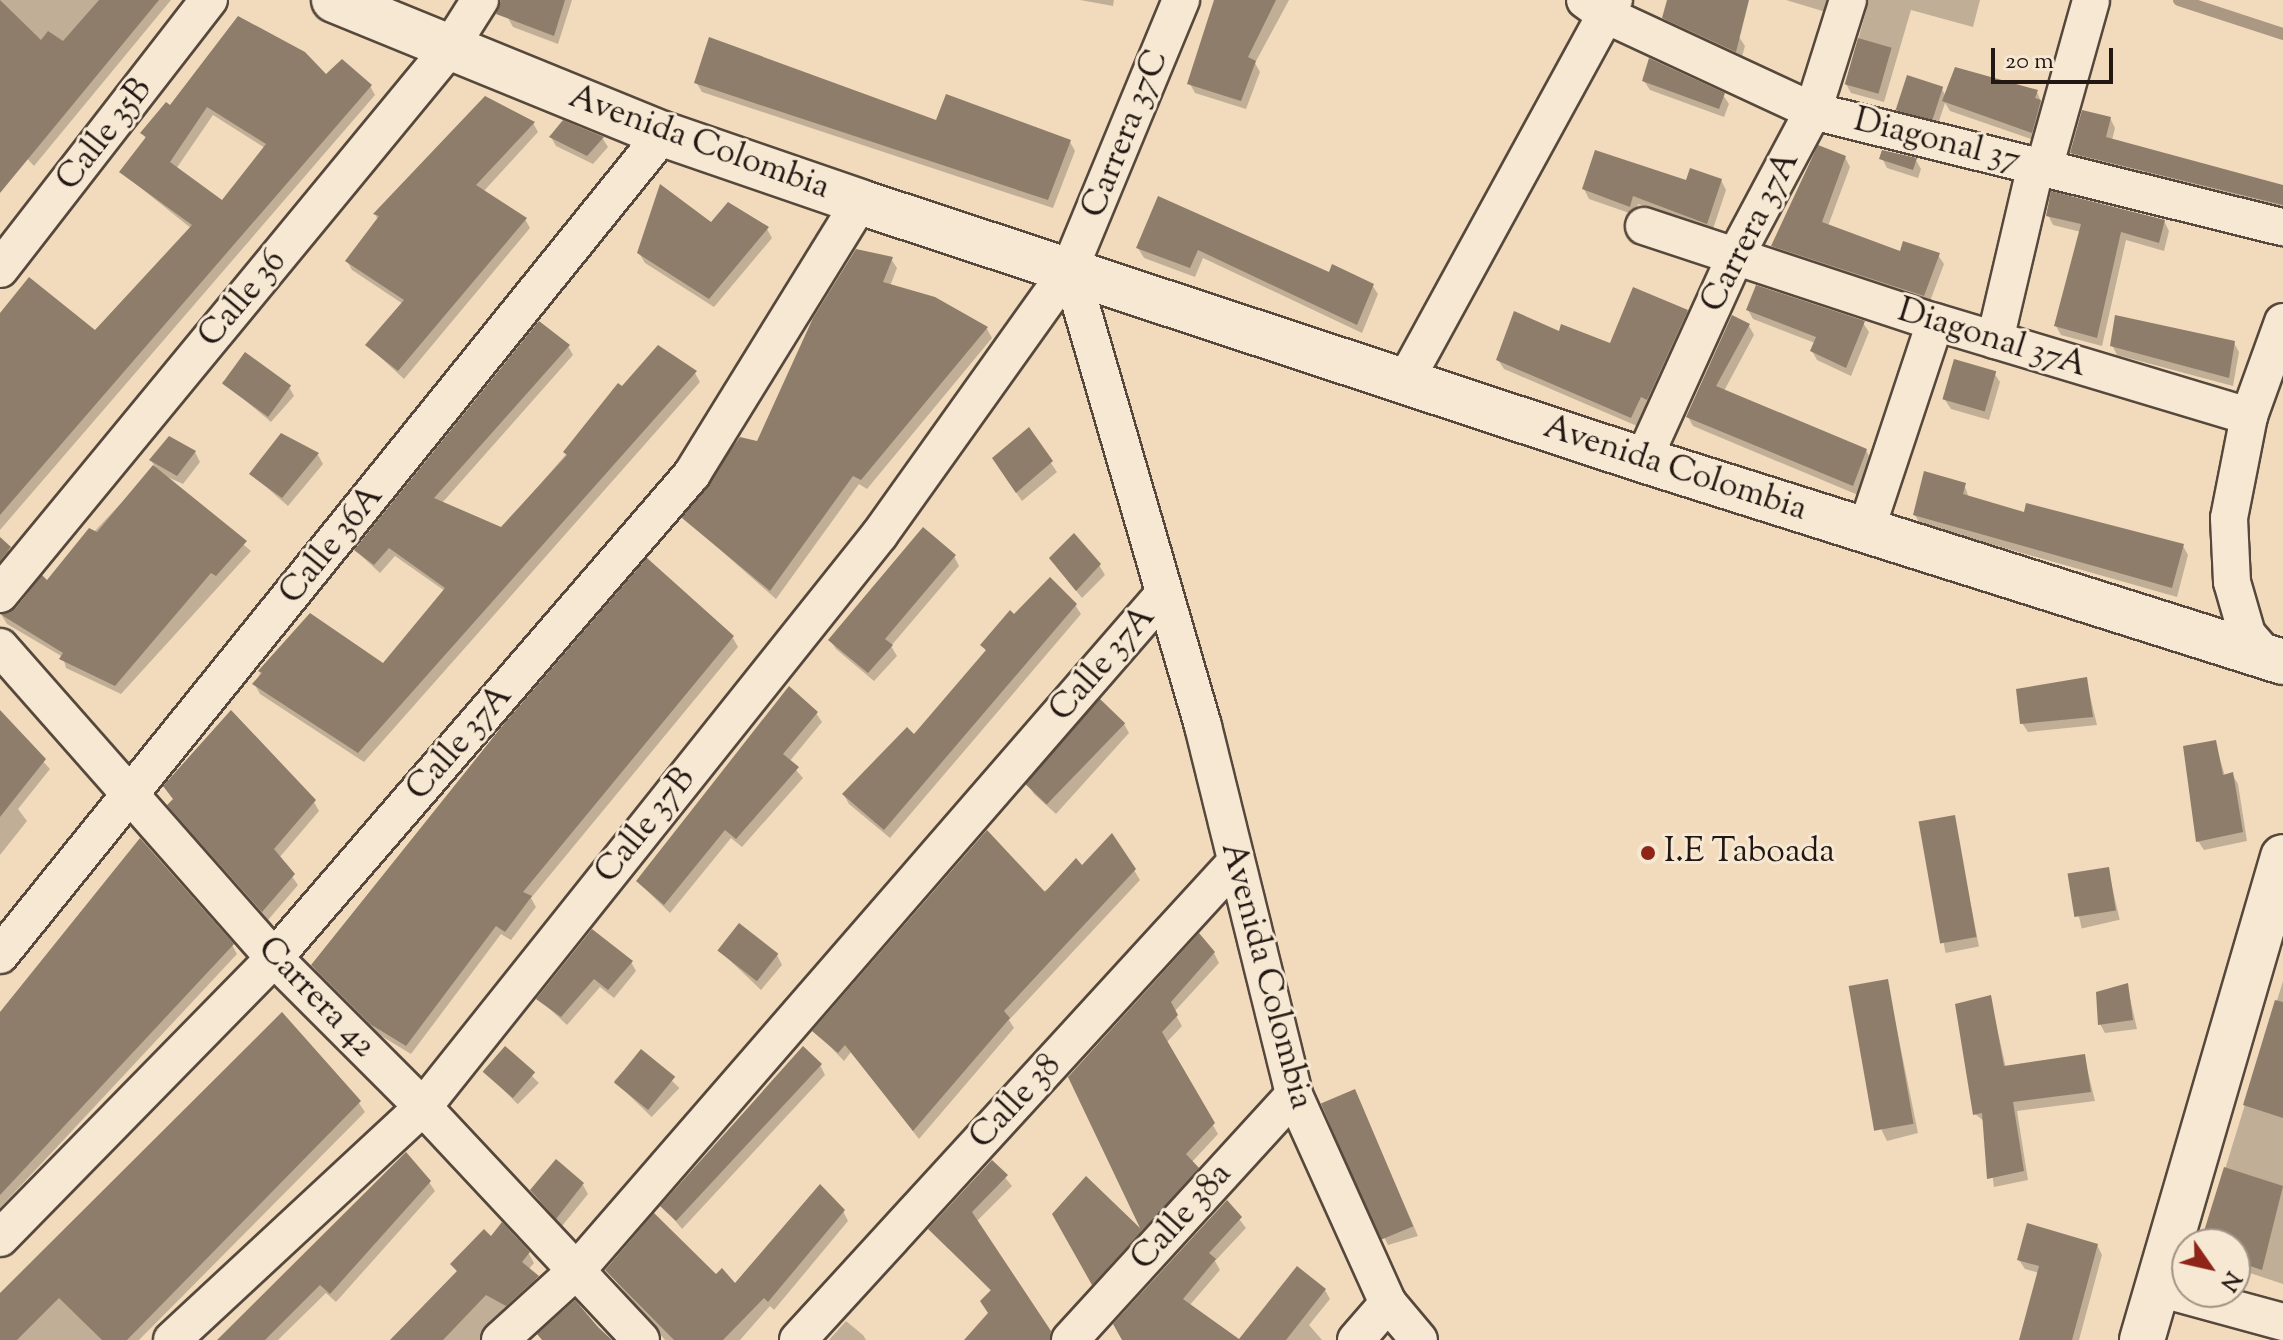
<!DOCTYPE html>
<style>
body{margin:0}
#map{position:relative;width:2283px;height:1340px;overflow:hidden;background:#f1dbbc;font-family:"Sorts Mill Goudy",serif}
div>[style]{position:absolute}
.shadow>*{inset:0;background:#0003;transform-origin:0 0}
.stream>*{height:12px;margin:-6px;padding:0 6px;transform-origin:6px;border-radius:6px;background:#ab9882}
.building>*{inset:0;background:#8e7d6a;transform-origin:0 0}
.roads{filter:drop-shadow(2px 0 #56483c) drop-shadow(-2px 0 #56483c) drop-shadow(0 2px #56483c) drop-shadow(0 -2px #56483c)}
.street>*{height:36px;margin:-18px;padding:0 18px;transform-origin:18px;border-radius:18px;background:#f6e8d3}
.secondary>*{height:44px;margin:-22px;padding:0 22px;transform-origin:22px;border-radius:22px;background:#f6e8d3}
.dots>*{width:22px;height:22px;translate:-50% -50%;box-sizing:border-box;border:4px solid #f6e8d3;border-radius:50%}
span{translate:-50% -50%;white-space:nowrap;text-align:center;line-height:1.15;-webkit-text-stroke:6px #f6e8d3;paint-order:stroke}
.street-label{font-size:34px;color:#221712}
.poi-label{font-size:34px;color:#221712}
.left{translate:0 -50%;text-align:left}
.north{position:absolute;left:2171px;top:1228px;width:80px;height:80px;box-sizing:border-box;background:#f6e8d3;border:2px solid #a19486;border-radius:50%;rotate:124deg;font-size:22px;font-weight:700;line-height:32px;text-align:center;color:#221712}
.north::after{content:'';display:block;margin:auto;width:28px;height:36px;background:#8f2418;clip-path:polygon(50% 0,100% 100%,50% 72%,0 100%)}
.scale{position:absolute;left:1991px;top:48px;width:122px;height:36px;box-sizing:border-box;border:4px solid #221712;border-top:0;padding-left:10px;font-size:24px;line-height:28px;white-space:nowrap;color:#221712;-webkit-text-stroke:6px #f6e8d3;paint-order:stroke}
</style>
<div id="map">
<div class="shadow">
<i style="clip-path:polygon(0 0,171px 0,34px 166px,0 129px)"></i>
<i style="clip-path:polygon(514px 0,572px 0,558px 44px,513px 27px,508px 18px)"></i>
<i style="clip-path:polygon(1080px 0,1114px 0,1113px 6px)"></i>
<i style="clip-path:polygon(1215px 0,1289px 0,1255px 63px,1260px 72px,1246px 109px,1195px 93px,1190px 84px)"></i>
<i style="clip-path:polygon(1786px 0,1835px 0,1829px 13px)"></i>
<i style="clip-path:polygon(1869px 0,1980px 0,1973px 27px,1911px 10px,1884px 102px,1851px 93px,1846px 84px)"></i>
<i style="clip-path:polygon(1664px 17px,1739px 37px,1745px 46px,1741px 60px,1669px 27px)"></i>
<i style="clip-path:polygon(evenodd,326px 77px,370px 86px,375px 95px,0 530px,0 316px,96px 333px,192px 229px,121px 172px,146px 139px,143px 134px,171px 108px,326px 77px,213px 115px,265px 148px,222px 203px,176px 169px,213px 115px)"></i>
<i style="clip-path:polygon(1644px 81px,1723px 95px,1729px 104px,1724px 117px,1650px 90px)"></i>
<i style="clip-path:polygon(696px 82px,1070px 142px,1075px 151px,1053px 208px,702px 92px)"></i>
<i style="clip-path:polygon(1942px 89px,1946px 97px,2037px 92px,2045px 111px,2037px 141px,1950px 111px,1945px 103px,1937px 127px,1903px 119px,1898px 110px)"></i>
<i style="clip-path:polygon(2110px 118px,2115px 128px,2112px 140px,2283px 187px,2283px 216px,2078px 162px,2072px 153px)"></i>
<i style="clip-path:polygon(533px 123px,538px 132px,483px 192px,525px 219px,530px 228px,404px 379px,367px 345px,403px 304px,352px 270px,347px 261px,378px 220px,375px 214px)"></i>
<i style="clip-path:polygon(551px 137px,603px 139px,608px 147px,593px 164px,556px 146px)"></i>
<i style="clip-path:polygon(1845px 157px,1850px 167px,1828px 226px,1901px 254px,1938px 255px,1944px 264px,1929px 304px,1779px 255px,1773px 246px)"></i>
<i style="clip-path:polygon(1882px 158px,1916px 160px,1921px 169px,1918px 178px,1887px 168px)"></i>
<i style="clip-path:polygon(1721px 180px,1726px 190px,1712px 232px,1638px 204px,1635px 215px,1589px 199px,1584px 189px)"></i>
<i style="clip-path:polygon(1159px 199px,1330px 274px,1372px 285px,1378px 294px,1362px 333px,1203px 258px,1195px 277px,1144px 258px,1138px 248px)"></i>
<i style="clip-path:polygon(2048px 215px,2164px 221px,2169px 231px,2164px 251px,2126px 240px,2102px 346px,2061px 335px,2056px 326px,2081px 232px,2053px 225px)"></i>
<i style="clip-path:polygon(712px 224px,767px 229px,772px 238px,714px 307px,645px 263px,639px 253px)"></i>
<i style="clip-path:polygon(891px 259px,897px 268px,890px 286px,987px 329px,992px 338px,867px 489px,859px 484px,776px 599px,684px 518px,758px 443px)"></i>
<i style="clip-path:polygon(1748px 310px,1863px 323px,1869px 332px,1851px 376px,1817px 360px,1812px 351px,1815px 343px,1753px 319px)"></i>
<i style="clip-path:polygon(1687px 311px,1692px 320px,1652px 408px,1646px 406px,1637px 426px,1504px 369px,1498px 360px,1560px 334px,1611px 346px)"></i>
<i style="clip-path:polygon(1749px 326px,1754px 335px,1724px 391px,1866px 450px,1871px 460px,1858px 495px,1693px 426px,1688px 417px)"></i>
<i style="clip-path:polygon(2234px 343px,2239px 352px,2233px 386px,2117px 355px,2112px 345px)"></i>
<i style="clip-path:polygon(568px 346px,573px 355px,442px 503px,501px 529px,623px 389px,695px 373px,700px 382px,364px 762px,260px 694px,255px 685px,261px 671px,383px 666px,445px 591px,395px 556px,380px 573px,356px 551px)"></i>
<i style="clip-path:polygon(1994px 373px,2000px 382px,1989px 420px,1951px 409px,1945px 400px)"></i>
<i style="clip-path:polygon(222px 381px,289px 387px,294px 396px,271px 422px)"></i>
<i style="clip-path:polygon(1028px 430px,1057px 472px,1022px 501px,999px 468px)"></i>
<i style="clip-path:polygon(281px 436px,318px 455px,323px 464px,288px 506px,251px 474px)"></i>
<i style="clip-path:polygon(170px 438px,195px 452px,200px 462px,183px 484px,163px 475px,251px 551px,121px 694px,66px 668px,63px 657px,7px 624px,2px 616px,47px 582px,155px 467px,151px 460px)"></i>
<i style="clip-path:polygon(1964px 484px,1969px 498px,2025px 514px,2183px 546px,2188px 555px,2177px 597px,1920px 524px,1915px 515px)"></i>
<i style="clip-path:polygon(0 540px,15px 558px,0 580px)"></i>
<i style="clip-path:polygon(954px 556px,959px 566px,891px 646px,897px 656px,874px 681px,836px 649px,830px 640px)"></i>
<i style="clip-path:polygon(1099px 565px,1105px 575px,1082px 598px,1057px 567px)"></i>
<i style="clip-path:polygon(1075px 605px,1081px 614px,890px 838px,849px 804px,844px 795px,915px 737px,987px 653px,983px 645px,1014px 617px)"></i>
<i style="clip-path:polygon(733px 638px,738px 647px,531px 898px,536px 907px,511px 940px,501px 934px,411px 1054px,378px 1034px,318px 974px,313px 965px)"></i>
<i style="clip-path:polygon(2086px 679px,2097px 725px,2028px 732px,2022px 723px)"></i>
<i style="clip-path:polygon(816px 713px,822px 722px,789px 762px,803px 778px,742px 847px,731px 838px,670px 913px,638px 882px)"></i>
<i style="clip-path:polygon(0 714px,50px 769px,18px 809px,27px 821px,0 855px)"></i>
<i style="clip-path:polygon(1124px 724px,1129px 733px,1056px 814px,1034px 794px,1028px 785px)"></i>
<i style="clip-path:polygon(2215px 742px,2225px 776px,2232px 774px,2238px 784px,2247px 841px,2204px 850px,2198px 841px)"></i>
<i style="clip-path:polygon(174px 800px,314px 802px,319px 811px,279px 858px,298px 885px,268px 920px,175px 815px,170px 806px)"></i>
<i style="left:1954px;top:818px;width:131px;height:34px;rotate:79deg"></i>
<i style="clip-path:polygon(1082px 868px,1134px 870px,1140px 880px,1009px 1020px,1014px 1028px,919px 1139px,851px 1052px,844px 1061px,815px 1031px)"></i>
<i style="left:2108px;top:869px;width:52px;height:39px;rotate:77deg"></i>
<i style="clip-path:polygon(232px 945px,237px 954px,0 1208px,0 1023px)"></i>
<i style="clip-path:polygon(719px 950px,777px 955px,782px 965px,761px 990px)"></i>
<i style="clip-path:polygon(1214px 953px,1219px 963px,1174px 1012px,1182px 1026px,1166px 1043px,1218px 1134px,1191px 1163px,1202px 1178px,1098px 1292px,1055px 1214px,1086px 1179px,1146px 1236px,1070px 1077px)"></i>
<i style="clip-path:polygon(631px 962px,636px 971px,614px 998px,600px 987px,567px 1025px,539px 999px)"></i>
<i style="clip-path:polygon(1887px 981px,1918px 1133px,1887px 1141px,1882px 1131px)"></i>
<i style="clip-path:polygon(2283px 981px,2283px 1284px,2235px 1268px,2235px 1244px,2202px 1244px)"></i>
<i style="clip-path:polygon(2127px 985px,2137px 1029px,2105px 1033px,2100px 1024px)"></i>
<i style="clip-path:polygon(1990px 997px,2006px 1068px,2084px 1056px,2095px 1101px,2017px 1111px,2028px 1180px,1994px 1187px,1985px 1122px,1975px 1114px)"></i>
<i style="left:505px;top:1049px;width:48px;height:30px;rotate:45deg"></i>
<i style="left:642px;top:1052px;width:52px;height:40px;rotate:44deg"></i>
<i style="clip-path:polygon(820px 1065px,825px 1075px,682px 1229px,663px 1206px)"></i>
<i style="clip-path:polygon(1359px 1101px,1418px 1236px,1388px 1245px,1383px 1235px)"></i>
<i style="clip-path:polygon(359px 1103px,365px 1112px,139px 1340px,0 1340px,0 1299px)"></i>
<i style="clip-path:polygon(992px 1162px,1012px 1186px,976px 1222px,1054px 1340px,967px 1340px,990px 1314px,992px 1292px,931px 1229px)"></i>
<i style="clip-path:polygon(429px 1182px,435px 1191px,336px 1302px,326px 1293px,278px 1340px,221px 1340px)"></i>
<i style="clip-path:polygon(583px 1185px,588px 1194px,562px 1226px,532px 1191px)"></i>
<i style="clip-path:polygon(1227px 1203px,1246px 1228px,1215px 1261px,1220px 1270px,1189px 1306px,1236px 1340px,1125px 1340px)"></i>
<i style="clip-path:polygon(843px 1211px,848px 1221px,774px 1310px,770px 1306px,740px 1340px,665px 1340px,607px 1271px,716px 1277px,735px 1286px)"></i>
<i style="clip-path:polygon(491px 1238px,529px 1254px,534px 1263px,528px 1270px,542px 1287px,488px 1340px,393px 1340px,458px 1273px,453px 1265px)"></i>
<i style="clip-path:polygon(2097px 1245px,2102px 1255px,2079px 1340px,2021px 1340px,2039px 1273px,2025px 1269px,2019px 1260px)"></i>
<i style="clip-path:polygon(1325px 1290px,1330px 1299px,1309px 1325px,1322px 1340px,1241px 1340px)"></i>
<i style="clip-path:polygon(846px 1321px,863px 1335px,866px 1340px,829px 1340px)"></i>
</div>
<div class="stream">
<i style="left:2179px;top:0;width:109px;rotate:18.1deg"></i>
</div>
<div class="building">
<i style="clip-path:polygon(0 0,41px 40px,48px 31px,63px 41px,99px 0,159px 0,0 193px)"></i>
<i style="clip-path:polygon(501px 0,565px 0,554px 36px,496px 14px)"></i>
<i style="clip-path:polygon(1214px 0,1276px 0,1248px 57px,1256px 61px,1241px 101px,1187px 84px)"></i>
<i style="clip-path:polygon(1667px 0,1749px 0,1736px 52px,1662px 18px)"></i>
<i style="clip-path:polygon(evenodd,238px 16px,305px 52px,326px 74px,342px 59px,372px 85px,0 515px,0 313px,29px 277px,95px 330px,192px 225px,119px 172px,146px 137px,140px 133px,166px 102px,170px 105px,238px 16px,207px 107px,266px 144px,222px 200px,170px 162px,207px 107px)"></i>
<i style="clip-path:polygon(709px 37px,936px 120px,946px 94px,1071px 140px,1048px 200px,694px 83px)"></i>
<i style="left:1858px;top:38px;width:35px;height:48px;rotate:16deg"></i>
<i style="clip-path:polygon(1649px 58px,1725px 93px,1719px 109px,1642px 81px)"></i>
<i style="clip-path:polygon(1955px 67px,2038px 90px,2035px 98px,2041px 100px,2032px 133px,1942px 101px)"></i>
<i style="left:1907px;top:75px;width:38px;height:37px;rotate:18deg"></i>
<i style="clip-path:polygon(485px 96px,535px 122px,476px 185px,527px 218px,398px 371px,365px 345px,404px 300px,345px 261px,379px 216px,373px 214px)"></i>
<i style="clip-path:polygon(2082px 110px,2111px 117px,2106px 137px,2283px 185px,2283px 205px,2070px 153px)"></i>
<i style="clip-path:polygon(563px 120px,604px 137px,587px 156px,549px 137px)"></i>
<i style="clip-path:polygon(1818px 145px,1846px 156px,1822px 222px,1900px 251px,1903px 241px,1940px 253px,1924px 296px,1771px 246px)"></i>
<i style="clip-path:polygon(1595px 150px,1686px 180px,1690px 168px,1722px 179px,1707px 224px,1633px 196px,1630px 207px,1582px 189px)"></i>
<i style="clip-path:polygon(1882px 150px,1917px 158px,1913px 170px,1879px 159px)"></i>
<i style="clip-path:polygon(660px 184px,711px 222px,728px 202px,769px 227px,709px 299px,637px 253px)"></i>
<i style="clip-path:polygon(2051px 191px,2165px 220px,2159px 243px,2121px 232px,2097px 338px,2054px 326px,2081px 224px,2046px 216px)"></i>
<i style="clip-path:polygon(1158px 196px,1329px 272px,1332px 264px,1374px 284px,1357px 325px,1198px 250px,1190px 268px,1136px 248px)"></i>
<i style="clip-path:polygon(856px 249px,893px 257px,883px 282px,935px 297px,988px 327px,861px 480px,853px 476px,770px 591px,682px 518px,740px 437px,757px 441px,813px 318px)"></i>
<i style="clip-path:polygon(1756px 285px,1865px 321px,1846px 368px,1810px 351px,1816px 337px,1746px 310px)"></i>
<i style="clip-path:polygon(1633px 287px,1688px 310px,1647px 400px,1641px 397px,1631px 418px,1496px 360px,1514px 311px,1559px 331px,1561px 324px,1610px 343px)"></i>
<i style="clip-path:polygon(1732px 315px,1750px 324px,1716px 386px,1867px 449px,1853px 486px,1686px 417px)"></i>
<i style="clip-path:polygon(2115px 315px,2235px 341px,2229px 378px,2110px 346px)"></i>
<i style="clip-path:polygon(539px 321px,570px 345px,434px 498px,501px 527px,567px 455px,563px 452px,618px 383px,622px 386px,658px 345px,697px 371px,358px 753px,252px 684px,262px 673px,258px 671px,310px 613px,383px 663px,445px 588px,389px 548px,374px 565px,354px 550px)"></i>
<i style="left:245px;top:352px;width:57px;height:39px;rotate:36deg"></i>
<i style="left:1954px;top:359px;width:44px;height:42px;rotate:16deg"></i>
<i style="clip-path:polygon(1029px 427px,1053px 461px,1016px 493px,992px 458px)"></i>
<i style="clip-path:polygon(281px 433px,319px 453px,282px 498px,249px 474px)"></i>
<i style="clip-path:polygon(169px 436px,196px 451px,177px 476px,149px 460px)"></i>
<i style="clip-path:polygon(153px 465px,247px 541px,216px 576px,211px 573px,115px 686px,59px 659px,63px 653px,0 614px,16px 608px,42px 575px,47px 580px,89px 528px,97px 532px)"></i>
<i style="clip-path:polygon(1924px 471px,1966px 483px,1963px 494px,2024px 512px,2026px 503px,2184px 544px,2172px 588px,1913px 515px)"></i>
<i style="clip-path:polygon(923px 527px,956px 555px,885px 639px,893px 645px,868px 673px,828px 640px)"></i>
<i style="clip-path:polygon(1074px 533px,1101px 564px,1076px 591px,1049px 558px)"></i>
<i style="clip-path:polygon(0 537px,11px 547px,0 561px)"></i>
<i style="clip-path:polygon(647px 558px,734px 636px,523px 892px,532px 896px,505px 932px,496px 926px,406px 1046px,370px 1024px,311px 965px,503px 725px)"></i>
<i style="clip-path:polygon(1050px 577px,1077px 604px,884px 830px,842px 794px,907px 727px,914px 734px,986px 650px,980px 645px,1010px 610px,1014px 614px)"></i>
<i style="clip-path:polygon(2087px 677px,2093px 717px,2020px 724px,2016px 689px)"></i>
<i style="clip-path:polygon(789px 686px,818px 712px,783px 754px,799px 767px,736px 839px,725px 830px,664px 905px,636px 881px)"></i>
<i style="left:1100px;top:699px;width:35px;height:113px;rotate:44deg"></i>
<i style="clip-path:polygon(0 710px,46px 759px,0 817px)"></i>
<i style="clip-path:polygon(231px 710px,316px 800px,274px 849px,295px 874px,262px 912px,167px 805px,173px 799px,163px 786px)"></i>
<i style="clip-path:polygon(2216px 740px,2223px 775px,2233px 772px,2243px 832px,2196px 842px,2183px 746px)"></i>
<i style="left:1955px;top:815px;width:124px;height:37px;rotate:80deg"></i>
<i style="clip-path:polygon(987px 830px,1045px 892px,1076px 858px,1082px 865px,1112px 833px,1136px 869px,1004px 1011px,1010px 1018px,913px 1131px,845px 1045px,838px 1053px,812px 1031px)"></i>
<i style="clip-path:polygon(140px 838px,234px 944px,0 1195px,0 1012px)"></i>
<i style="left:2109px;top:867px;width:44px;height:42px;rotate:81deg"></i>
<i style="left:739px;top:923px;width:50px;height:35px;rotate:38deg"></i>
<i style="clip-path:polygon(592px 929px,633px 961px,608px 990px,594px 979px,561px 1017px,536px 999px)"></i>
<i style="clip-path:polygon(1199px 933px,1215px 952px,1171px 1002px,1178px 1015px,1162px 1032px,1215px 1123px,1186px 1154px,1199px 1168px,1092px 1285px,1052px 1214px,1086px 1176px,1140px 1228px,1068px 1077px)"></i>
<i style="left:1888px;top:979px;width:147px;height:40px;rotate:80deg"></i>
<i style="clip-path:polygon(2128px 983px,2133px 1020px,2098px 1025px,2096px 992px)"></i>
<i style="clip-path:polygon(1991px 995px,2004px 1066px,2085px 1054px,2091px 1092px,2013px 1102px,2024px 1171px,1987px 1179px,1982px 1113px,1973px 1115px,1955px 1004px)"></i>
<i style="clip-path:polygon(2275px 1000px,2283px 1002px,2283px 1118px,2243px 1105px)"></i>
<i style="clip-path:polygon(282px 1012px,361px 1101px,127px 1340px,102px 1340px,59px 1298px,17px 1340px,0 1340px,0 1293px)"></i>
<i style="left:505px;top:1046px;width:40px;height:34px;rotate:41deg"></i>
<i style="clip-path:polygon(803px 1046px,822px 1064px,676px 1221px,660px 1206px)"></i>
<i style="left:641px;top:1049px;width:44px;height:43px;rotate:39deg"></i>
<i style="left:1355px;top:1089px;width:149px;height:37px;rotate:67deg"></i>
<i style="clip-path:polygon(406px 1152px,431px 1181px,330px 1294px,320px 1285px,265px 1340px,217px 1340px)"></i>
<i style="clip-path:polygon(556px 1159px,584px 1183px,556px 1219px,530px 1190px)"></i>
<i style="clip-path:polygon(992px 1160px,1008px 1175px,972px 1212px,1051px 1331px,1050px 1340px,964px 1340px,988px 1313px,980px 1301px,991px 1290px,928px 1229px)"></i>
<i style="clip-path:polygon(2224px 1167px,2283px 1186px,2262px 1270px,2235px 1261px,2235px 1244px,2200px 1244px)"></i>
<i style="clip-path:polygon(820px 1184px,845px 1210px,768px 1302px,764px 1298px,723px 1340px,674px 1340px,605px 1270px,654px 1213px,716px 1274px,722px 1268px,735px 1283px)"></i>
<i style="clip-path:polygon(1227px 1200px,1242px 1217px,1209px 1253px,1216px 1259px,1183px 1299px,1239px 1339px,1297px 1266px,1326px 1289px,1286px 1340px,1122px 1340px,1113px 1324px)"></i>
<i style="clip-path:polygon(502px 1222px,530px 1252px,522px 1262px,539px 1276px,506px 1306px,486px 1295px,443px 1340px,390px 1340px,457px 1271px,450px 1264px,484px 1229px,491px 1236px)"></i>
<i style="clip-path:polygon(2027px 1223px,2098px 1244px,2072px 1340px,2019px 1340px,2039px 1266px,2017px 1260px)"></i>
<i style="clip-path:polygon(575px 1300px,598px 1327px,612px 1340px,542px 1340px,537px 1334px)"></i>
</div>
<div class="roads">
<div class="street">
<i style="left:1585px;top:0;width:26px;rotate:36deg"></i>
<i style="left:1606px;top:15px;width:228px;rotate:24.9deg"></i>
<i style="left:1813px;top:111px;width:484px;rotate:13.9deg"></i>
<i style="left:2044px;top:168px;width:173px;rotate:-74.3deg"></i>
<i style="left:1644px;top:226px;width:306px;rotate:18.3deg"></i>
<i style="left:1935px;top:322px;width:328px;rotate:16.7deg"></i>
<i style="left:1070px;top:268px;width:477px;rotate:73.8deg"></i>
<i style="left:1203px;top:726px;width:380px;rotate:76.1deg"></i>
<i style="left:1294px;top:1095px;width:228px;rotate:65.7deg"></i>
<i style="left:1388px;top:1303px;width:48px;rotate:50deg"></i>
<i style="left:0;top:269px;width:341px;rotate:-52.2deg"></i>
<i style="left:1995px;top:340px;width:180px;rotate:-76.8deg"></i>
<i style="left:1405px;top:381px;width:435px;rotate:-61.3deg"></i>
<i style="left:1643px;top:460px;width:221px;rotate:-65.6deg"></i>
<i style="left:1734px;top:259px;width:168px;rotate:-61.9deg"></i>
<i style="left:1813px;top:111px;width:116px;rotate:-72.5deg"></i>
<i style="left:1866px;top:530px;width:219px;rotate:-71.6deg"></i>
<i style="left:0;top:594px;width:706px;rotate:-50.52deg"></i>
<i style="left:449px;top:49px;width:58px;rotate:-57.7deg"></i>
<i style="left:0;top:647px;width:414px;rotate:48.6deg"></i>
<i style="left:274px;top:958px;width:211px;rotate:45deg"></i>
<i style="left:423px;top:1107px;width:319px;rotate:46.9deg"></i>
<i style="left:2266px;top:656px;width:29px;rotate:-131deg"></i>
<i style="left:2247px;top:634px;width:54px;rotate:-106.1deg"></i>
<i style="left:2232px;top:582px;width:64px;rotate:-92.7deg"></i>
<i style="left:2229px;top:518px;width:104px;rotate:-78.9deg"></i>
<i style="left:2249px;top:416px;width:100px;rotate:-70.1deg"></i>
<i style="left:0;top:955px;width:1055px;rotate:-51.08deg"></i>
<i style="left:0;top:1238px;width:392px;rotate:-45.6deg"></i>
<i style="left:274px;top:958px;width:640px;rotate:-49.18deg"></i>
<i style="left:692px;top:474px;width:320px;rotate:-58.3deg"></i>
<i style="left:2158px;top:1288px;width:130px;rotate:15.2deg"></i>
<i style="left:172px;top:1340px;width:342px;rotate:-42.9deg"></i>
<i style="left:423px;top:1107px;width:733px;rotate:-51.43deg"></i>
<i style="left:880px;top:534px;width:327px;rotate:-54.5deg"></i>
<i style="left:1070px;top:268px;width:290px;rotate:-67.5deg"></i>
<i style="left:500px;top:1340px;width:104px;rotate:-42.3deg"></i>
<i style="left:577px;top:1270px;width:892px;rotate:-49.04deg"></i>
<i style="left:798px;top:1340px;width:646px;rotate:-47.51deg"></i>
<i style="left:1070px;top:1340px;width:332px;rotate:-47.6deg"></i>
<i style="left:1356px;top:1340px;width:49px;rotate:-49.1deg"></i>
</div>
<div class="secondary">
<i style="left:334px;top:0;width:355px;rotate:22.2deg"></i>
<i style="left:663px;top:134px;width:208px;rotate:19deg"></i>
<i style="left:860px;top:202px;width:824px;rotate:18.24deg"></i>
<i style="left:1643px;top:460px;width:671px;rotate:17.52deg"></i>
<i style="left:2142px;top:1340px;width:503px;rotate:-73.73deg"></i>
</div>
</div>
<div class="dots">
<i style="left:1648px;top:853px;background:#8f2418"></i>
</div>
<div class="street-label">
<span style="left:1126px;top:134px;rotate:-68deg">Carrera 37C</span>
<span style="left:105px;top:135px;rotate:-52deg">Calle 35B</span>
<span style="left:1937px;top:141px;rotate:14deg">Diagonal 37</span>
<span style="left:699px;top:143px;rotate:20deg">Avenida Colombia</span>
<span style="left:1751px;top:232px;rotate:-63deg">Carrera 37A</span>
<span style="left:243px;top:299px;rotate:-50deg">Calle 36</span>
<span style="left:1992px;top:339px;rotate:17deg">Diagonal 37A</span>
<span style="left:1675px;top:469px;rotate:18deg">Avenida Colombia</span>
<span style="left:332px;top:545px;rotate:-51deg">Calle 36A</span>
<span style="left:1103px;top:664px;rotate:-49deg">Calle 37A</span>
<span style="left:460px;top:743px;rotate:-49deg">Calle 37A</span>
<span style="left:646px;top:826px;rotate:-51deg">Calle 37B</span>
<span style="left:1266px;top:976px;rotate:75deg">Avenida Colombia</span>
<span style="left:316px;top:998px;rotate:46deg">Carrera 42</span>
<span style="left:1016px;top:1102px;rotate:-47deg">Calle 38</span>
<span style="left:1182px;top:1217px;rotate:-48deg">Calle 38a</span>
</div>
<div class="poi-label">
<span class="left" style="left:1664px;top:853px">I.E Taboada</span>
</div>
<div class="north">N</div>
<div class="scale">20 m</div>
</div>
